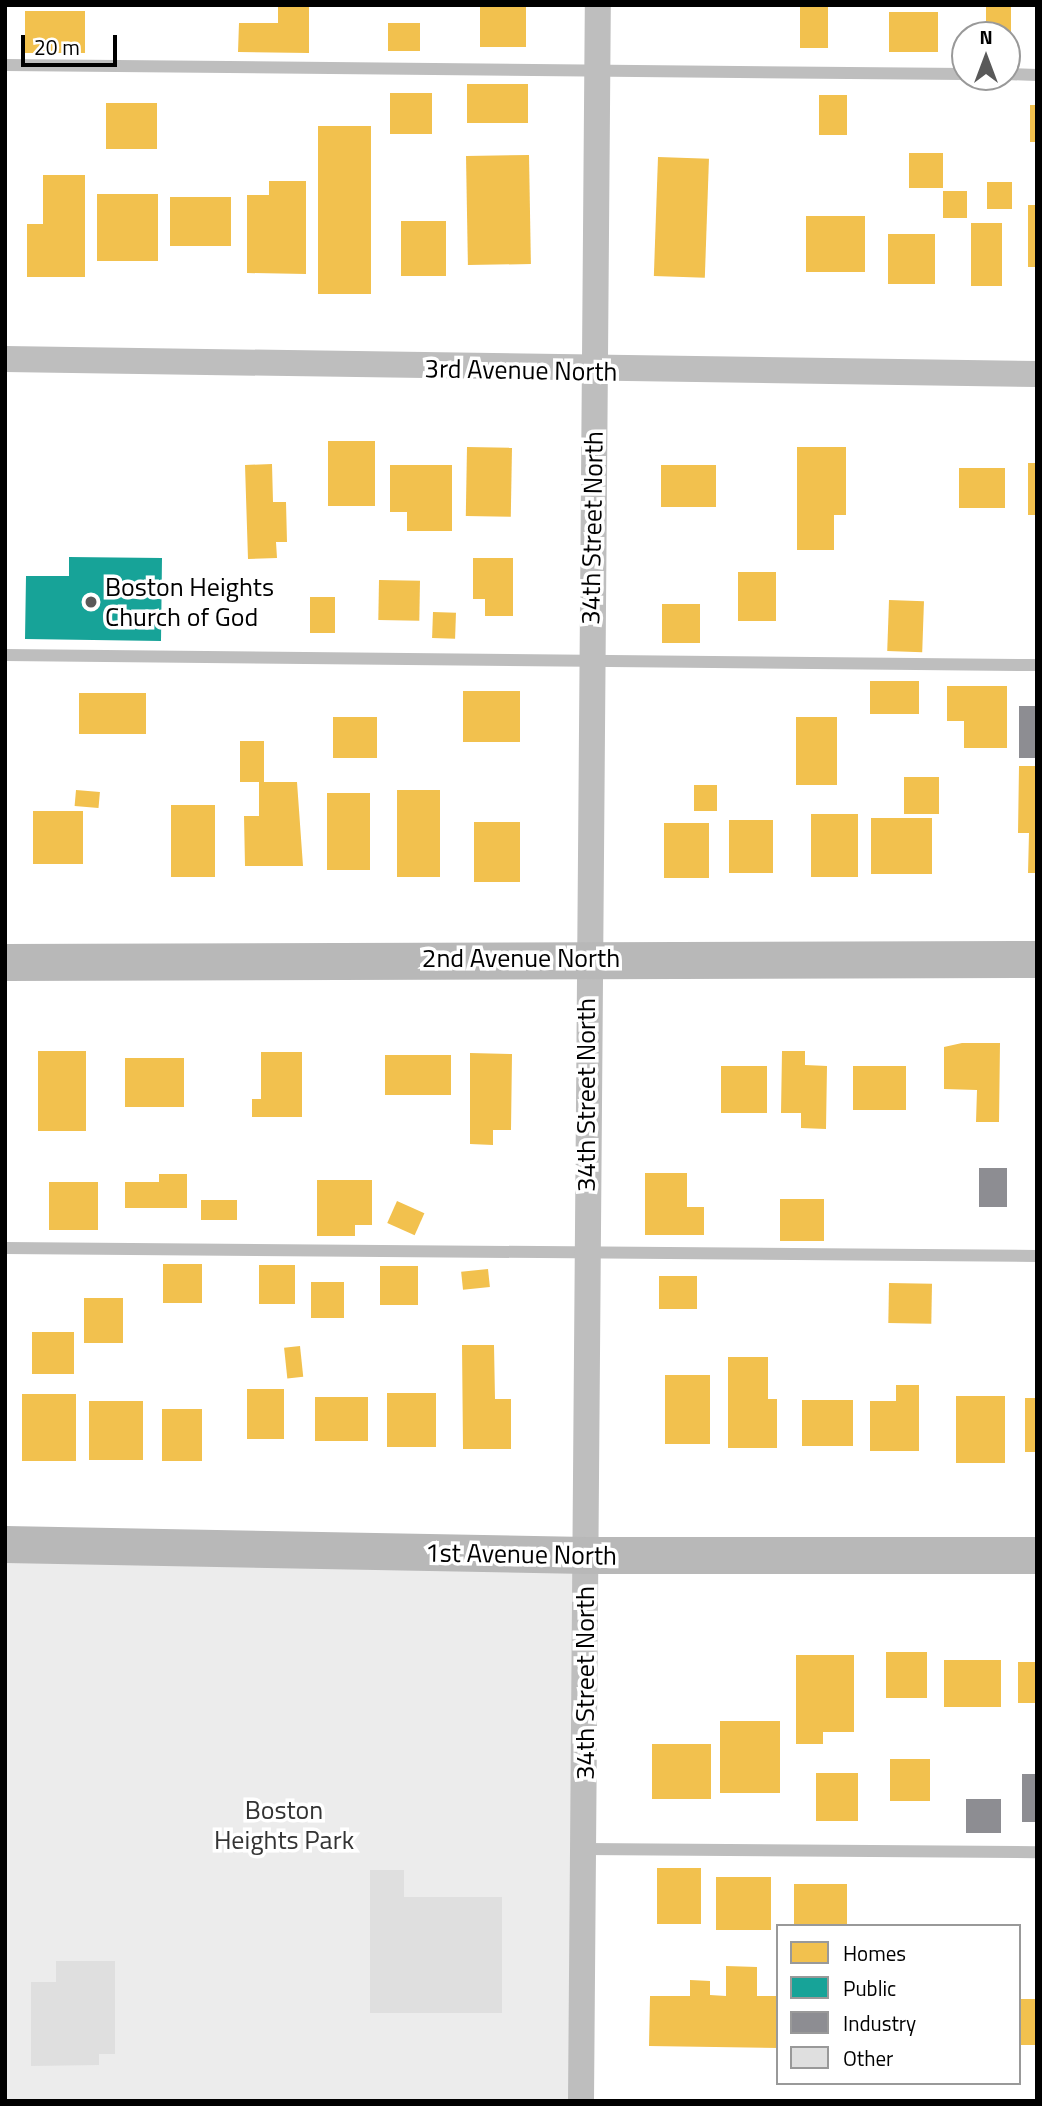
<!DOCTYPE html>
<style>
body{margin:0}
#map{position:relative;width:1042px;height:2106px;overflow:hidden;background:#fff;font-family:"Titillium Web",sans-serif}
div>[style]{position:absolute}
.green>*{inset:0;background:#ececec;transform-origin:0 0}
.homes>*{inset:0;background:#f2c14e;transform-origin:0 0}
.public>*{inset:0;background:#17a398}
.industry>*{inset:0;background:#8d8d92;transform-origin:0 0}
.building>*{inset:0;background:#dfdfdf}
.service>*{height:12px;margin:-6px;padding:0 6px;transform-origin:6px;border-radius:6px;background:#bebebe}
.minor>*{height:26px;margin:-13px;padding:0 13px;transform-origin:13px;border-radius:13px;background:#bebebe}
.secondary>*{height:37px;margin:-18.5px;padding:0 18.5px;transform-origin:18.5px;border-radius:18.5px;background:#b8b8b8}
.dots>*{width:19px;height:19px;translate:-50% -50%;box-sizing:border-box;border:4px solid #fff;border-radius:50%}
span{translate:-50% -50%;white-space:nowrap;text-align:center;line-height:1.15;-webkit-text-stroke:7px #fff;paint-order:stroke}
.street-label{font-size:26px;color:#000}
.poi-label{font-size:26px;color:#000}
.left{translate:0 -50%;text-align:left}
.park-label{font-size:26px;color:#333}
.frame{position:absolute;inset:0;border:7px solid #000;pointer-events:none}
.legend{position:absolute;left:776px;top:1924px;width:245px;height:161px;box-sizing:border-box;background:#fff;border:2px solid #999;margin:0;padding:9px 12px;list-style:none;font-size:21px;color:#000}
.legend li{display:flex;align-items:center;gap:14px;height:35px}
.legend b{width:35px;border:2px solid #999}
.north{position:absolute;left:951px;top:21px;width:70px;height:70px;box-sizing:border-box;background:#fff;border:2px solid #999;border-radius:50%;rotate:0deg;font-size:19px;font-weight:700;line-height:28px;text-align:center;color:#000}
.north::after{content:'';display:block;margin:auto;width:24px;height:32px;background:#595959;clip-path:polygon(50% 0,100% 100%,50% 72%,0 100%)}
.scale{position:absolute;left:21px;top:35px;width:96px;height:32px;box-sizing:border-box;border:4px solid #000;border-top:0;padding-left:9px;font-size:21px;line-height:24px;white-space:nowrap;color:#000;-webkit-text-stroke:5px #fff;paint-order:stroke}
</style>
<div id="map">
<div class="green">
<i style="left:5px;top:1544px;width:581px;height:557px;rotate:1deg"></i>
</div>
<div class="homes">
<i style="clip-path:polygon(278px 5px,309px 5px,309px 53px,238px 52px,239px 23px,278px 23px)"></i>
<i style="left:800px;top:5px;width:28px;height:43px"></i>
<i style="left:986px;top:5px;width:25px;height:30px"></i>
<i style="left:480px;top:7px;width:46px;height:40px"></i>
<i style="left:25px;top:11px;width:60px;height:42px"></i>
<i style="left:889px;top:12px;width:49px;height:40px"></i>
<i style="left:388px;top:23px;width:32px;height:28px"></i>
<i style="left:467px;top:84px;width:61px;height:39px"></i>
<i style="left:390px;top:93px;width:42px;height:41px"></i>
<i style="left:819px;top:95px;width:28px;height:40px"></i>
<i style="left:106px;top:103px;width:51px;height:46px"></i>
<i style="left:1030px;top:105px;width:7px;height:37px"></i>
<i style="left:318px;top:126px;width:53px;height:168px"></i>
<i style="left:909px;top:153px;width:34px;height:35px"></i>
<i style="left:529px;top:155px;width:109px;height:63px;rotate:89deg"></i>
<i style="left:658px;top:157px;width:51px;height:119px;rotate:2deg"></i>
<i style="clip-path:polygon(43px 175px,85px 175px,85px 277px,27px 277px,27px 224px,43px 224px)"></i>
<i style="clip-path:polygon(269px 181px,306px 181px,306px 274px,247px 273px,247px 195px,269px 195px)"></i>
<i style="left:987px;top:182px;width:25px;height:27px"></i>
<i style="left:943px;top:191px;width:24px;height:27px"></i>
<i style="left:97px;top:194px;width:61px;height:67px"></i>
<i style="left:170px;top:197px;width:61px;height:49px"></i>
<i style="left:1028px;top:205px;width:9px;height:62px"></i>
<i style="left:806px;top:216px;width:59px;height:56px"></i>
<i style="left:401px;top:221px;width:45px;height:55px"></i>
<i style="left:971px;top:223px;width:31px;height:63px"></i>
<i style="left:888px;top:234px;width:47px;height:50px"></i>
<i style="left:328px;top:441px;width:47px;height:65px"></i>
<i style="left:467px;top:447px;width:45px;height:69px;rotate:1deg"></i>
<i style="clip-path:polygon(797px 447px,846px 447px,846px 515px,834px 515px,834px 550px,797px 550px)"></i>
<i style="left:1028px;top:463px;width:9px;height:52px"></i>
<i style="clip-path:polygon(272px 464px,273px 502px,286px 502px,287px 542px,276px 542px,277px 558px,248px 559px,245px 465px)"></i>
<i style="clip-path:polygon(390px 465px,452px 465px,452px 531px,407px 531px,407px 512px,390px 512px)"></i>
<i style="left:661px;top:465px;width:55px;height:42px"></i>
<i style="left:959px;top:468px;width:46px;height:40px"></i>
<i style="clip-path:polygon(473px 558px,513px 558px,513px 616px,485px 616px,485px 599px,473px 599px)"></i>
<i style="left:738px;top:572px;width:38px;height:49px"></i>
<i style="left:379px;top:580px;width:41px;height:40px;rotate:1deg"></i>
<i style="left:310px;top:597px;width:25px;height:36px"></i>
<i style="left:889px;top:600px;width:35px;height:51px;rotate:2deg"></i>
<i style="left:662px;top:604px;width:38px;height:39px"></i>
<i style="left:433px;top:612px;width:23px;height:26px;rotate:2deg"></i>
<i style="left:870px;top:681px;width:49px;height:33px"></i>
<i style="clip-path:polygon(947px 686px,1007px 686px,1007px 748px,964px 748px,964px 721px,947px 721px)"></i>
<i style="left:463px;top:691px;width:57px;height:51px"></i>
<i style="left:79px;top:693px;width:67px;height:41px"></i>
<i style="left:333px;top:717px;width:44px;height:41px"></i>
<i style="left:796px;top:717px;width:41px;height:68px"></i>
<i style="clip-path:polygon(240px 741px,264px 741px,264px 782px,297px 782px,303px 866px,245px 866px,244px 816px,259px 816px,259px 782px,240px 782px)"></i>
<i style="clip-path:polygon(1019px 766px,1037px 766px,1037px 873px,1028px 873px,1029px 833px,1018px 833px)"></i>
<i style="left:904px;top:777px;width:35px;height:37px"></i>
<i style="left:694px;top:785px;width:23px;height:26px"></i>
<i style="left:76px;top:790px;width:24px;height:16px;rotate:5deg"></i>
<i style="left:397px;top:790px;width:43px;height:87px"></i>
<i style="left:327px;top:793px;width:43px;height:77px"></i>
<i style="left:171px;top:805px;width:44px;height:72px"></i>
<i style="left:33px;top:811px;width:50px;height:53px"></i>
<i style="left:811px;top:814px;width:47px;height:63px"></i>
<i style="left:871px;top:818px;width:61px;height:56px"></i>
<i style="left:729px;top:820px;width:44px;height:53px"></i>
<i style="left:474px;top:822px;width:46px;height:60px"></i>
<i style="left:664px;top:823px;width:45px;height:55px"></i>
<i style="clip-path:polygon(962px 1043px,1000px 1043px,999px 1122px,976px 1122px,977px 1090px,944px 1089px,944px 1047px)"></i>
<i style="left:38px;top:1051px;width:48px;height:80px"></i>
<i style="clip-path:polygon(782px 1051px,805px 1051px,805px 1065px,827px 1066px,826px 1129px,801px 1128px,801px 1113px,781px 1113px)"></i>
<i style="clip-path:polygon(261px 1052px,302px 1052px,302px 1117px,252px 1117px,252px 1099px,261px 1099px)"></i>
<i style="clip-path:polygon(470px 1053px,512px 1054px,511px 1130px,493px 1130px,493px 1145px,470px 1144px)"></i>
<i style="left:385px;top:1055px;width:66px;height:40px"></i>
<i style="left:125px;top:1058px;width:59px;height:49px"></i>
<i style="left:721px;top:1066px;width:46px;height:47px"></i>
<i style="left:853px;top:1066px;width:53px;height:44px"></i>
<i style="clip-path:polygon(645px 1173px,687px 1173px,687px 1207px,704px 1207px,704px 1235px,645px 1235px)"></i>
<i style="clip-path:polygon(159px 1174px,187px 1174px,187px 1208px,125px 1208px,125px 1182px,159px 1182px)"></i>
<i style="clip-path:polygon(317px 1180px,372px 1180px,372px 1225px,355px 1225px,355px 1236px,317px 1236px)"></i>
<i style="left:49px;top:1182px;width:49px;height:48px"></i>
<i style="left:780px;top:1199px;width:44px;height:42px"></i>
<i style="left:201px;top:1200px;width:36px;height:20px"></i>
<i style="left:397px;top:1201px;width:30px;height:24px;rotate:24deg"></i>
<i style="left:163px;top:1264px;width:39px;height:39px"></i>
<i style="left:259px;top:1265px;width:36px;height:39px"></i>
<i style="left:380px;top:1266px;width:38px;height:39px"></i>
<i style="left:488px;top:1269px;width:18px;height:27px;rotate:84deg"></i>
<i style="left:659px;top:1276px;width:38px;height:33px"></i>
<i style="left:311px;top:1282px;width:33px;height:36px"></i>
<i style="left:889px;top:1283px;width:43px;height:40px;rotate:1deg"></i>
<i style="left:84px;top:1298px;width:39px;height:45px"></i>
<i style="left:32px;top:1332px;width:42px;height:42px"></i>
<i style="clip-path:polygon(462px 1345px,494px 1345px,495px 1399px,511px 1399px,511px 1449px,463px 1449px)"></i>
<i style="left:300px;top:1346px;width:31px;height:16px;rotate:84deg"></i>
<i style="clip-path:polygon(728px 1357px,768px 1357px,768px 1399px,777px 1399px,777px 1448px,728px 1448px)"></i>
<i style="left:665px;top:1375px;width:45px;height:69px"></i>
<i style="clip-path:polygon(896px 1385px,919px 1385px,919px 1451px,870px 1451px,870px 1401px,896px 1401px)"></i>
<i style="left:247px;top:1389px;width:37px;height:50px"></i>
<i style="left:387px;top:1393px;width:49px;height:54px"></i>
<i style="left:22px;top:1394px;width:54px;height:67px"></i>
<i style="left:956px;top:1396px;width:49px;height:67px"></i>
<i style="left:315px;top:1397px;width:53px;height:44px"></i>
<i style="left:1025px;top:1398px;width:12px;height:54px"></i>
<i style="left:802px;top:1400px;width:51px;height:46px"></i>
<i style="left:89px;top:1401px;width:54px;height:59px"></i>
<i style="left:162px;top:1409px;width:40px;height:52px"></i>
<i style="left:886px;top:1652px;width:41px;height:46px"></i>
<i style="clip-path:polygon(796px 1655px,854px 1655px,854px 1732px,823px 1732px,823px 1744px,796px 1744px)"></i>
<i style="left:944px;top:1660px;width:57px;height:47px"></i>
<i style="left:1018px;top:1662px;width:19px;height:41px"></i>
<i style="left:720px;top:1721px;width:60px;height:72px"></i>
<i style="left:652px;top:1744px;width:59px;height:55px"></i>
<i style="left:890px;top:1759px;width:40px;height:42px"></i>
<i style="left:816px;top:1773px;width:42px;height:48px"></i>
<i style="left:657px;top:1868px;width:44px;height:56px"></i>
<i style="left:716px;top:1877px;width:55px;height:53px"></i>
<i style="left:794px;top:1884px;width:53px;height:42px"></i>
<i style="clip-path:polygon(726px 1966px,757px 1967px,757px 1996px,778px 1996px,778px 2048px,649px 2046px,650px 1996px,690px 1996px,690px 1980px,710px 1981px,710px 1995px,726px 1996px)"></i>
<i style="left:1019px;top:1999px;width:18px;height:46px"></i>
</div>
<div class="public">
<i style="clip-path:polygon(69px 557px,162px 558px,161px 641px,25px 639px,26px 576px,69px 576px)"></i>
</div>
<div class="industry">
<i style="left:1019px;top:706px;width:18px;height:52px"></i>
<i style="left:979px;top:1168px;width:28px;height:39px"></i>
<i style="left:1022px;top:1774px;width:15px;height:48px"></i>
<i style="left:966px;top:1799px;width:35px;height:34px"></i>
</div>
<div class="building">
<i style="clip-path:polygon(370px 1870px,404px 1870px,404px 1897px,502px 1897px,502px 2013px,370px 2013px)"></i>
<i style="clip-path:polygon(56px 1961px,115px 1961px,115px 2054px,99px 2054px,99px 2065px,31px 2066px,31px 1982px,56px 1982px)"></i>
</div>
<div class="service">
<i style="left:5px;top:65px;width:960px;rotate:0.54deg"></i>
<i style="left:1007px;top:74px;width:30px;rotate:2deg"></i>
<i style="left:5px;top:655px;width:1032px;rotate:0.56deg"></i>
<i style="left:5px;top:1248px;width:1032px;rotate:0.44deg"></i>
<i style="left:584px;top:1849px;width:453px;rotate:0.4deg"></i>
</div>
<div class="minor">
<i style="left:5px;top:359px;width:1032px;rotate:0.83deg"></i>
<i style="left:581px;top:2101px;width:2096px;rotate:-89.54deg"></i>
</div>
<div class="secondary">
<i style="left:5px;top:962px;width:1032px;rotate:-0.17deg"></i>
<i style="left:5px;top:1544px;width:581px;rotate:1.08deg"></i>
<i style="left:586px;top:1555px;width:451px"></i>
</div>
<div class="dots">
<i style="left:91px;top:602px;background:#595959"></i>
</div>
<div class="street-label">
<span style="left:521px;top:370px;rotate:1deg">3rd Avenue North</span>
<span style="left:592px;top:528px;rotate:-89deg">34th Street North</span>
<span style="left:521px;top:958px">2nd Avenue North</span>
<span style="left:586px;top:1095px;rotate:-90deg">34th Street North</span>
<span style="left:521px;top:1554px;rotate:1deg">1st Avenue North</span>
<span style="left:585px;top:1683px;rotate:-90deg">34th Street North</span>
</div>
<div class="poi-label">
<span class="left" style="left:105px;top:602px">Boston Heights<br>Church of God</span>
</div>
<div class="park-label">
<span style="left:284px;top:1825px">Boston<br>Heights Park</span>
</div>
<div class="frame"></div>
<ul class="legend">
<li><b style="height:19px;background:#f2c14e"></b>Homes</li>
<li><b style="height:19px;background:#17a398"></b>Public</li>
<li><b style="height:19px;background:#8d8d92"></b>Industry</li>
<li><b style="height:19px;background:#dfdfdf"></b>Other</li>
</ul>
<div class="north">N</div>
<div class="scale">20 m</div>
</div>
